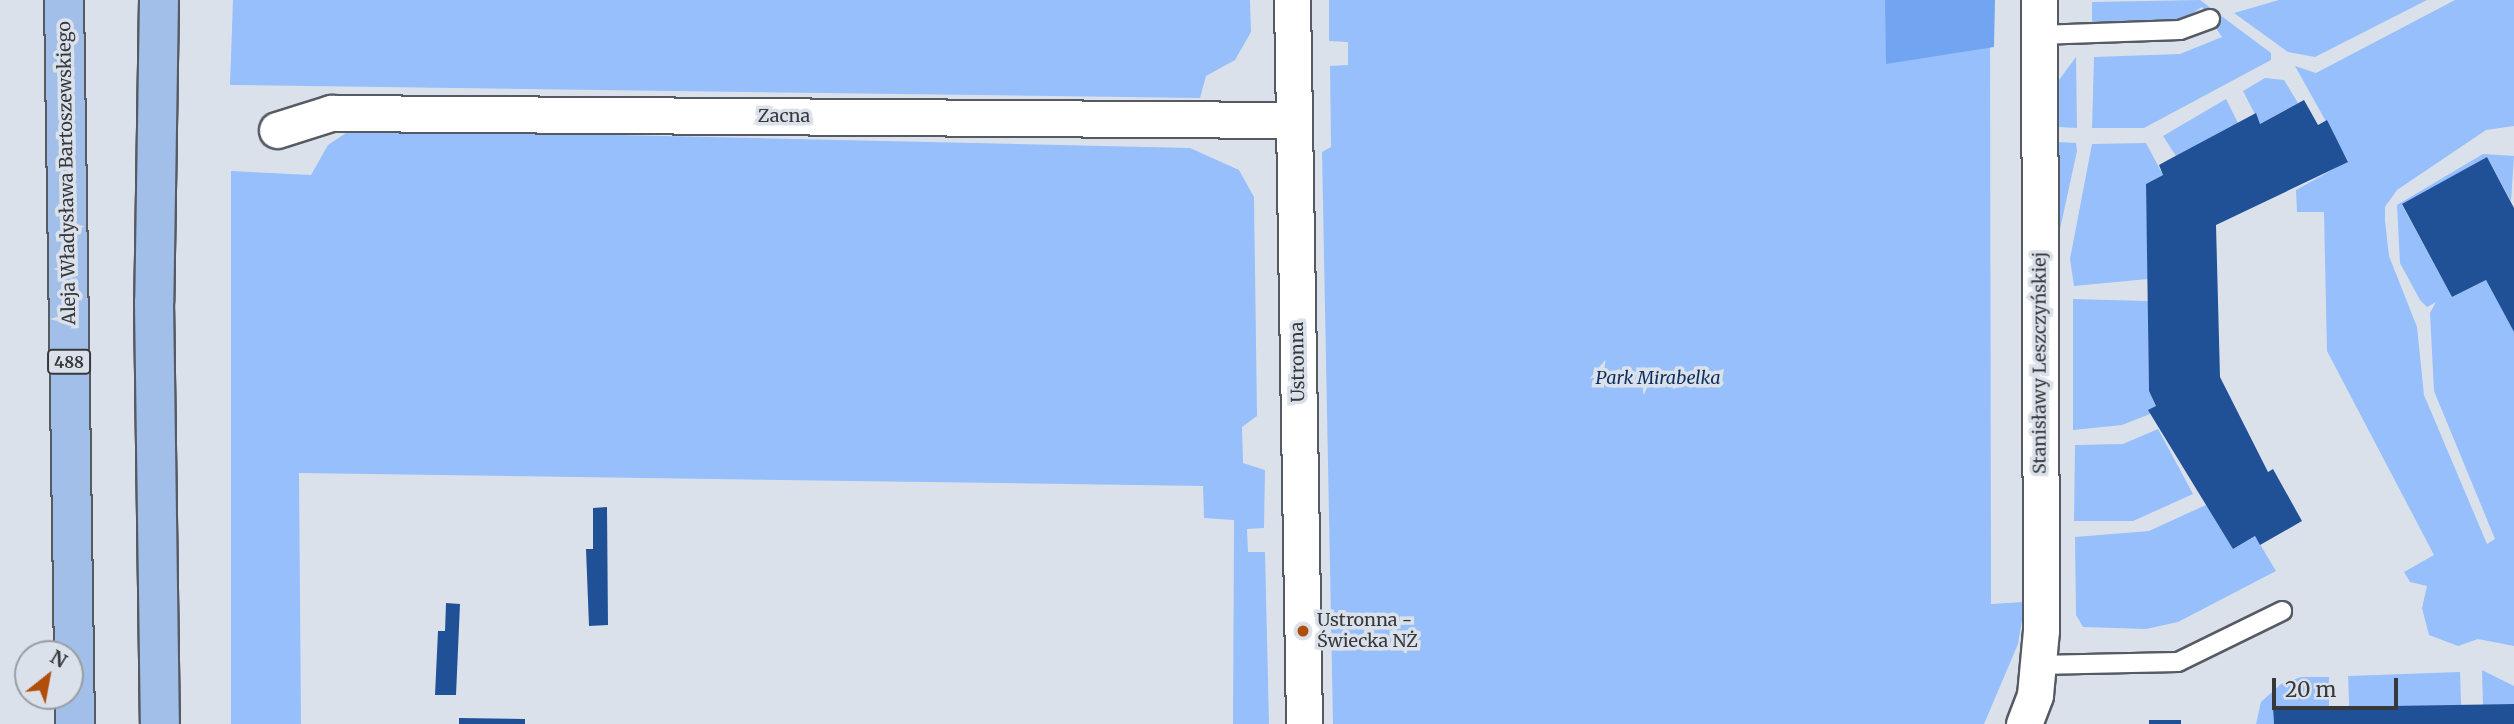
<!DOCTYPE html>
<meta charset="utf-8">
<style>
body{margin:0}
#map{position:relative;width:2514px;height:724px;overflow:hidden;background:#dbe1ea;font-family:Merriweather,serif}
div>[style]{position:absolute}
.green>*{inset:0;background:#96bffc;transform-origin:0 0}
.forest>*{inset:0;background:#71a5f2}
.building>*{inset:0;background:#205197;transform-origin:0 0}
.roads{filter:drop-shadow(2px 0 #565b63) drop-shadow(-2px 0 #565b63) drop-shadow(0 2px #565b63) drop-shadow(0 -2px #565b63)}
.service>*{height:18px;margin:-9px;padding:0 9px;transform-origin:9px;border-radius:9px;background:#fff}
.minor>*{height:35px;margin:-17.5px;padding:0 17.5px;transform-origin:17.5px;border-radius:17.5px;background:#fff}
.primary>*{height:38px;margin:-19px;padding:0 19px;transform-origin:19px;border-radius:19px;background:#a2bfe9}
.dots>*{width:19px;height:19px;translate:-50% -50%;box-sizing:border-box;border:4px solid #dbe1ea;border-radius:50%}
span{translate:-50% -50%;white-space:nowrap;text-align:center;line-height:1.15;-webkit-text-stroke:7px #dbe1ea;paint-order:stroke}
.shield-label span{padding:2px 5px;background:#dbe1ea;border:2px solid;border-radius:5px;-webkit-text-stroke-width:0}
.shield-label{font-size:16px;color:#36383b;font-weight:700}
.street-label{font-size:18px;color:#36383b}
.park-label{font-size:18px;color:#0e305f;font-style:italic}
.poi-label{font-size:18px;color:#36383b}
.left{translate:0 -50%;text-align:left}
.north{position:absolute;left:14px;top:640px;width:70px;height:70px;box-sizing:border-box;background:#dbe1ea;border:2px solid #999da4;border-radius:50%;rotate:31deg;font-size:19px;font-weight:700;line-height:28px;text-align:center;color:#36383b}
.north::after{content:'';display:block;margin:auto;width:24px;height:32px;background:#b04f0b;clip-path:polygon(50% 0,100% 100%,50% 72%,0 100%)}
.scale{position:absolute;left:2272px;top:678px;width:126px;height:32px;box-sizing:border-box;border:4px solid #36383b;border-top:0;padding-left:9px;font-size:21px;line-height:24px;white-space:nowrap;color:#36383b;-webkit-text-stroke:5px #dbe1ea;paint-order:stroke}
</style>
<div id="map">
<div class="green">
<i style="clip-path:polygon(233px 0,1250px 0,1251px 32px,1235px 60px,1206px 76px,1200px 98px,230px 85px)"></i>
<i style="clip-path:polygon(1329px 0,1990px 0,1991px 604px,2024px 602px,2024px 609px,2018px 644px,1984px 724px,1333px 724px,1322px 152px,1331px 147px,1330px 66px,1348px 65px,1348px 42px,1329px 41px)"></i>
<i style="clip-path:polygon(2200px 0,2271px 53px,2271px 60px,2144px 128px,2092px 128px,2094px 57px,2180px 54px,2222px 37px,2202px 7px,2180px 21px,2092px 26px,2092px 2px)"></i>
<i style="clip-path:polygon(2279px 0,2427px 0,2315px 57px,2288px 52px,2234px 13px)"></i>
<i style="clip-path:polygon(2455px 0,2514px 0,2514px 126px,2486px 130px,2397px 190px,2385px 207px,2385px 221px,2389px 256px,2417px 327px,2424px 395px,2487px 544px,2495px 539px,2434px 391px,2430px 313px,2436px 302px,2427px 307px,2420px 300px,2400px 263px,2397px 205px,2483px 154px,2514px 156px,2511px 201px,2487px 157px,2402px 205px,2452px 297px,2486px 280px,2514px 332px,2514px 646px,2478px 639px,2458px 646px,2429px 635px,2422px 608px,2427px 586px,2410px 582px,2404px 572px,2434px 555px,2327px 351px,2324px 212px,2297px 212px,2296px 190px,2348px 161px,2295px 66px,2316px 73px)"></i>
<i style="clip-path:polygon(2076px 57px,2077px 128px,2058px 127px,2059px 80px)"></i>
<i style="clip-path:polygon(2265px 78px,2284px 80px,2298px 103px,2260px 124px,2243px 91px)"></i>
<i style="clip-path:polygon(2226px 99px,2238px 123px,2176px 156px,2163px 136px)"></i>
<i style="clip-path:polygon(352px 129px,1190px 148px,1239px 170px,1254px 197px,1257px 416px,1242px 427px,1243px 463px,1265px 470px,1264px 528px,1247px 529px,1248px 552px,1265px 552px,1269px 724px,1233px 724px,1234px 520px,1204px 518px,1203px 486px,299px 473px,301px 724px,231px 724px,231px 171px,311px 175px,328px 145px)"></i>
<i style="clip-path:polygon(2058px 142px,2076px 143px,2077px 151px,2057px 243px)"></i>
<i style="clip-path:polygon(2146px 143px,2163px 175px,2146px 184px,2148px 279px,2074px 286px,2070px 259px,2092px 144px)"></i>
<i style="clip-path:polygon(2073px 299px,2148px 301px,2149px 391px,2156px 406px,2150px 414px,2122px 425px,2073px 430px)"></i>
<i style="clip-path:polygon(2158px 429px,2193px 494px,2133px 521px,2074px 521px,2075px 445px,2123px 444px)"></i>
<i style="clip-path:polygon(2208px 504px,2233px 549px,2255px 536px,2276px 571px,2178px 622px,2146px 629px,2083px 627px,2076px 615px,2075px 537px,2149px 531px)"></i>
<i style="clip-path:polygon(2482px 670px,2514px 686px,2514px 704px,2483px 705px)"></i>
<i style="left:2460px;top:672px;width:33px;height:112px;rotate:88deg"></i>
<i style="clip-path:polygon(2301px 677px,2329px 677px,2329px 708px,2273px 709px,2274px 724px,2256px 724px,2261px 702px,2281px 684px)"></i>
</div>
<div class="forest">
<i style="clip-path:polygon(1885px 0,1995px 0,1994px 47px,1886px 64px)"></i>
</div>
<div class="building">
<i style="clip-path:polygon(2304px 100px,2318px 125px,2327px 120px,2348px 162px,2216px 225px,2220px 377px,2268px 472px,2273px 469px,2302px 521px,2260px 545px,2255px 536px,2233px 549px,2148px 410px,2156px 406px,2149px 391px,2146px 184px,2163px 175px,2159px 165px,2168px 160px,2256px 113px,2260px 124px)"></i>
<i style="clip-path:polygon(2487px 157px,2514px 208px,2514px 332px,2486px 280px,2452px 297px,2402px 204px)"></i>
<i style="clip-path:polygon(607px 507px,608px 625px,589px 626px,586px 549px,593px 549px,593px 508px)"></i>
<i style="clip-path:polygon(446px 603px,460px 604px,456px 695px,435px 695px,438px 631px,445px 631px)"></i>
<i style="clip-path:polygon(2514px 704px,2514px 724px,2274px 724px,2273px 708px)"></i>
<i style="clip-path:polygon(459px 718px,525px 719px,525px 724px,459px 724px)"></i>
<i style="left:2149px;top:720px;width:32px;height:4px"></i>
</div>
<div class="roads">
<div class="service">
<i style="left:2039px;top:35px;width:141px;rotate:-2deg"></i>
<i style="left:2180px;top:30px;width:32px;rotate:-20deg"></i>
<i style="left:2038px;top:665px;width:140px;rotate:-1.2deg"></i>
<i style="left:2178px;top:662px;width:116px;rotate:-26.1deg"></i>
</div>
<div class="minor">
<i style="left:1292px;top:0;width:724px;rotate:89.05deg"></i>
<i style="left:277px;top:130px;width:57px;rotate:-17.5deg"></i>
<i style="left:331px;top:113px;width:963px;rotate:0.42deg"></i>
<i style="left:2024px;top:724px;width:31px;rotate:-69deg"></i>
<i style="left:2035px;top:695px;width:65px;rotate:-84.7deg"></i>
<i style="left:2041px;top:630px;width:630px;rotate:-90.18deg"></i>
</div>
<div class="primary">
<i style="left:64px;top:0;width:724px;rotate:89.13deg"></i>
<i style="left:159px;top:0;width:302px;rotate:90.9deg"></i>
<i style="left:154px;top:302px;width:422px;rotate:89.2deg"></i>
</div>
</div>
<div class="dots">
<i style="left:1303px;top:631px;background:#b04f0b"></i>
</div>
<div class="shield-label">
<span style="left:69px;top:362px">488</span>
</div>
<div class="street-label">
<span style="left:784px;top:116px">Zacna</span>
<span style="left:67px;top:173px;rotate:-91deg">Aleja Władysława Bartoszewskiego</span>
<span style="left:1298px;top:362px;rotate:-91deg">Ustronna</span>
<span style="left:2040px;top:363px;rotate:-90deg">Stanisławy Leszczyńskiej</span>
</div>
<div class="park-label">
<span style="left:1658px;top:378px">Park Mirabelka</span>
</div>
<div class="poi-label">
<span class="left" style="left:1317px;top:631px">Ustronna -<br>Świecka NŻ</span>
</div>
<div class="north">N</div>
<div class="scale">20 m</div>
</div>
